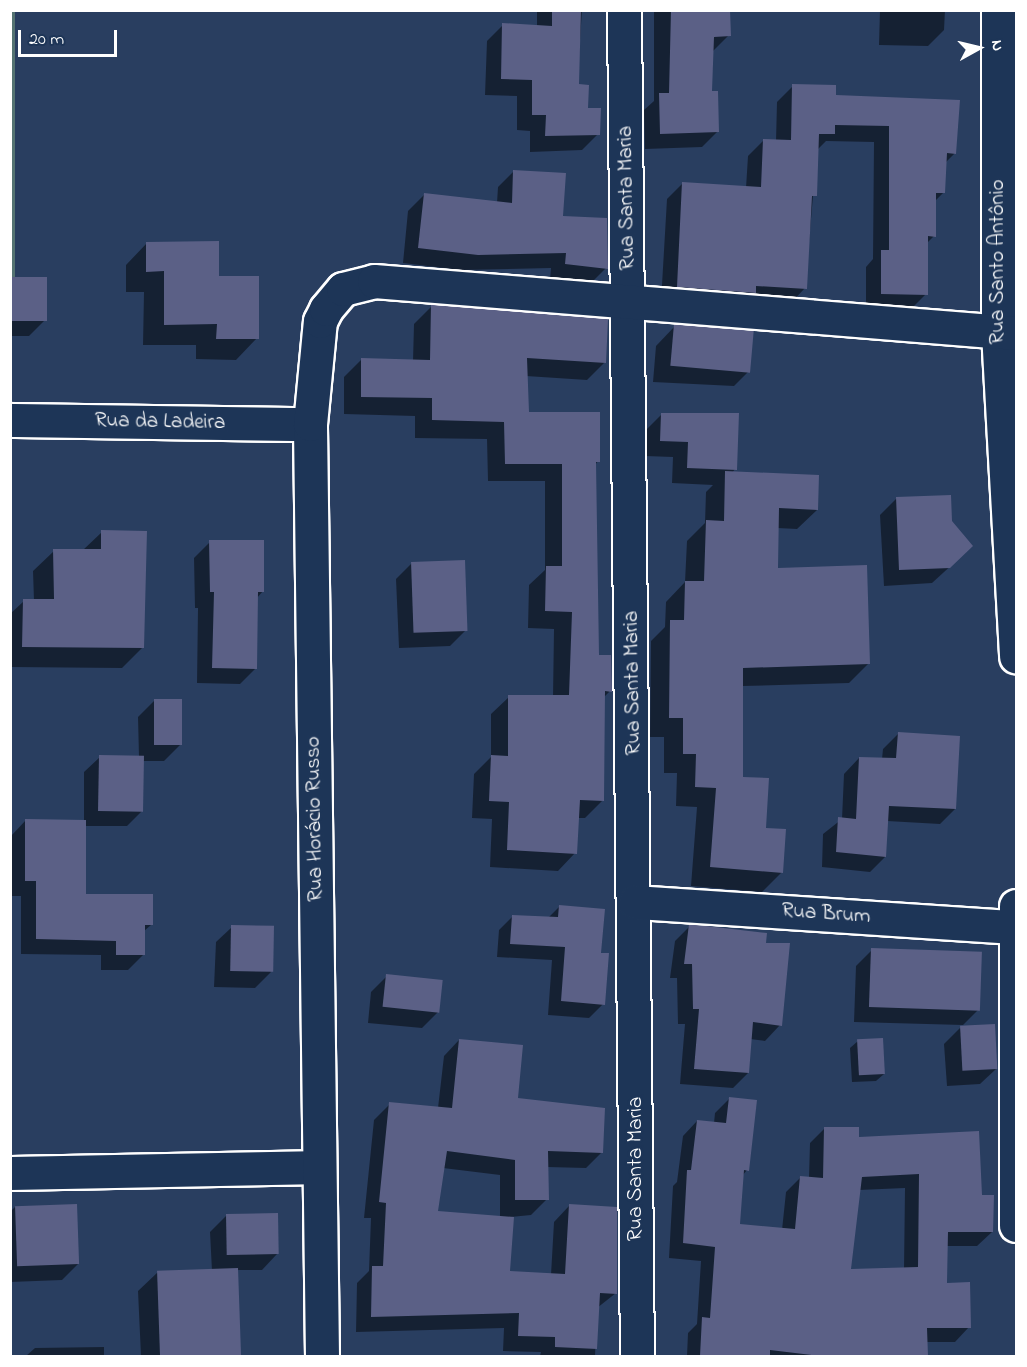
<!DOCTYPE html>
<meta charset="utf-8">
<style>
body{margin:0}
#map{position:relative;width:1027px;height:1367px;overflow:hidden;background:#293e60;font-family:"Indie Flower",sans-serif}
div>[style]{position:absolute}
.green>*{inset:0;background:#547372}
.shadow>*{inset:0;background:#0007}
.building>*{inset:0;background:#5b6086;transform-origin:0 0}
.roads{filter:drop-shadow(2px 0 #fff) drop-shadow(-2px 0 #fff) drop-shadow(0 2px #fff) drop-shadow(0 -2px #fff)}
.minor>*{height:33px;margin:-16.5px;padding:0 16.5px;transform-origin:16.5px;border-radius:16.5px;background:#1d3557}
span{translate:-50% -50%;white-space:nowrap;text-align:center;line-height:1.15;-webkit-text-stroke:5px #1d3557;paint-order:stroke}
.street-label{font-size:21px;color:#fff}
.frame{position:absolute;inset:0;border:12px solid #fff;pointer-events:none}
.north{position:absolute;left:949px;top:18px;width:60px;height:60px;-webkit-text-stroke:4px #1d3557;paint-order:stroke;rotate:82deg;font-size:16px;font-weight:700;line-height:24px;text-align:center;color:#fff}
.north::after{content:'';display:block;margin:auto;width:21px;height:27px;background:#fff;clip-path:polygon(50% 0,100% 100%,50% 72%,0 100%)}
.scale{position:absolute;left:18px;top:30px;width:99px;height:27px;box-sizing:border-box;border:3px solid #fff;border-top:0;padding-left:8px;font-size:18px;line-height:21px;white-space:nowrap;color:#fff;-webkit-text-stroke:4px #1d3557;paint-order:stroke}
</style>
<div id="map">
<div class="green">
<i style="clip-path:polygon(15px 10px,15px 280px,11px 280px,10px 11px)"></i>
</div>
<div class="shadow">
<i style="clip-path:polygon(537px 10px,582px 10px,577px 86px,598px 134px,582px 150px,530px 152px,530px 131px,517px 130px,517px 96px,485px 95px,487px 41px,503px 25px,537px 26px)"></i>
<i style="clip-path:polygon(654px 10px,728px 10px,729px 35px,713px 51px,711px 93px,718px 131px,702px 147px,645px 149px,644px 110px,654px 101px)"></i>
<i style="clip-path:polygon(880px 10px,945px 10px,944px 30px,928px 46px,879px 45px)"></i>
<i style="clip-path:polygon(793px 86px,834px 97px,955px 153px,945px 163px,944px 192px,935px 201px,934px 236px,926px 244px,926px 294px,910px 310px,866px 310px,866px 267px,873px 259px,874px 142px,826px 141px,817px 150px,805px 288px,790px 304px,661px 302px,667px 199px,683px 183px,746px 188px,748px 156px,764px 140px,776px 141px,777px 102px)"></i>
<i style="clip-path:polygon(514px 171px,606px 268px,590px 284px,550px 280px,551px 268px,461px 270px,403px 263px,408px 211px,424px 195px,497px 203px,498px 187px)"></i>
<i style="clip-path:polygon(147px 243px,217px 277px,257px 338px,236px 360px,196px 359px,196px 345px,143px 345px,144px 292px,126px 292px,126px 265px)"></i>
<i style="clip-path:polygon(10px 278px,45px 320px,29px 336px,10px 336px)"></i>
<i style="clip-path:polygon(432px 306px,605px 362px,587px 380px,526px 376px,528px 413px,598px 461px,595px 465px,597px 656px,610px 691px,603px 698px,603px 800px,585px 818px,577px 818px,575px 853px,558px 871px,490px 867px,492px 819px,472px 818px,474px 774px,491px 757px,491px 714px,509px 697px,553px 697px,554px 629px,528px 628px,529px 585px,545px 570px,545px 481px,488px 481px,487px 439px,415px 438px,415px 416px,344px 414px,344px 377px,362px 359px,413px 361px,414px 324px)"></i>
<i style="clip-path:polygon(675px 326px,750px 370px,734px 386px,653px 382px,656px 346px)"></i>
<i style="clip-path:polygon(662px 414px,735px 469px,732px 473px,817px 510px,797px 529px,777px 528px,777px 569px,869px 663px,849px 683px,742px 686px,742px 778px,782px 872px,762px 892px,691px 886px,697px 807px,676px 806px,677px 773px,664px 773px,664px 737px,650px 737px,651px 641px,665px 627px,666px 602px,685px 582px,687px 541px,705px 523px,706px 492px,713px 485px,672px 483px,673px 457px,645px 456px,646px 430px)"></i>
<i style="clip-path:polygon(896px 499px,950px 522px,955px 562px,932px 583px,884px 586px,880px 515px)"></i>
<i style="clip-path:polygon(102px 532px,143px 647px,122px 668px,10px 667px,10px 614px,24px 601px,34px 601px,33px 571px,54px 551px,83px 550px)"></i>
<i style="clip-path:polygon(210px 542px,263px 591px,257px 598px,256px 668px,240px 684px,197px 683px,198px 608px,195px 608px,194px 558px)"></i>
<i style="clip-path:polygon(412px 563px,466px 630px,450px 646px,399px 648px,396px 579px)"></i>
<i style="clip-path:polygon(154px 701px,180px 745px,164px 761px,143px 761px,143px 810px,127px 826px,85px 826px,84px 895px,151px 925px,143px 932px,144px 954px,128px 970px,101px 970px,101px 955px,21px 954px,21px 896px,11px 896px,11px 836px,26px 820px,84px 821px,84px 772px,100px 757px,139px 757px,138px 717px)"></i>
<i style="clip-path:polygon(898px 734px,955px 809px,940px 824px,887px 821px,885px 857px,870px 872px,822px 867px,823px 834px,842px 819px,844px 774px,859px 758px,882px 759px,883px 749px)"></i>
<i style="clip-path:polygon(560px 906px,600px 954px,603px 1004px,589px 1018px,548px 1015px,552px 960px,497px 957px,499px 930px,513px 916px,548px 918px)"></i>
<i style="clip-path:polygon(690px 926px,764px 944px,780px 1025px,765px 1041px,750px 1039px,748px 1073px,733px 1088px,680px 1084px,685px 1024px,678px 1024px,677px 978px,670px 978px,675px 941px)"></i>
<i style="clip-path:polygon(232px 927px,271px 972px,255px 988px,214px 987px,216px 942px)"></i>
<i style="clip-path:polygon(872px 950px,979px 1009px,963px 1025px,854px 1022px,856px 966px)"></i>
<i style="clip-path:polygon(387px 976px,438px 1012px,422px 1028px,368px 1023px,371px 992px)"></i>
<i style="clip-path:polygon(960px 1028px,996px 1069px,980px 1084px,947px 1086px,944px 1044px)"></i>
<i style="clip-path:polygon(evenodd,459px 1040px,517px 1099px,601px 1153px,586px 1168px,547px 1167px,547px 1199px,531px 1215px,500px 1218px,509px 1273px,551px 1275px,554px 1222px,569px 1206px,616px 1293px,597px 1308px,595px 1356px,540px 1356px,541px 1352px,503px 1351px,504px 1328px,356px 1332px,357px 1283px,369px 1271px,371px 1218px,364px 1218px,374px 1120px,390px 1104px,438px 1108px,444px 1056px,459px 1040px,443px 1168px,500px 1175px,500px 1218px,437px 1212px,443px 1168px)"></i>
<i style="clip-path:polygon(858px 1041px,884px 1074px,876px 1081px,852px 1082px,850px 1048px)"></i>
<i style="clip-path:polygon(evenodd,729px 1099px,747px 1170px,742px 1176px,739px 1226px,782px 1230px,786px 1192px,801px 1177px,809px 1178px,810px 1143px,824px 1129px,858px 1138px,980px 1196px,992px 1232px,977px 1246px,946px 1246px,945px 1284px,969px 1327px,955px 1342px,926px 1342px,927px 1356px,687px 1356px,688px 1333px,697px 1324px,701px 1261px,669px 1258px,673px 1186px,677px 1182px,683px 1136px,697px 1121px,714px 1123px,715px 1113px,729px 1099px,905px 1188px,904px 1269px,849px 1270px,859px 1190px,905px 1188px)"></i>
<i style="clip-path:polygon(15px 1207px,78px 1264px,62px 1280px,10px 1282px,10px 1212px)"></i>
<i style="clip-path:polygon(226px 1216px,277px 1254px,262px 1270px,237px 1270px,239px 1356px,141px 1356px,138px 1291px,158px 1272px,212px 1271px,210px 1232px)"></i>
<i style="clip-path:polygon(104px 1347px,104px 1356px,26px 1356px,35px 1348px)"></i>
</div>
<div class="building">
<i style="clip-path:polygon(552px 10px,581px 10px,579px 84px,589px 85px,588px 108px,601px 108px,600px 135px,545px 136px,546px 115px,532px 115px,532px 80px,501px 79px,502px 23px,552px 26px)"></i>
<i style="clip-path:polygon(671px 10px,730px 10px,731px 36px,714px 37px,712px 91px,718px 91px,719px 132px,660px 134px,659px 93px,669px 93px)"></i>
<i style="clip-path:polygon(792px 84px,836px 85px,836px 95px,960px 100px,956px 154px,947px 153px,945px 193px,936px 193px,936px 237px,928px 236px,928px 295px,881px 294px,881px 250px,889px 250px,889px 126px,835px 125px,835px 134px,819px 134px,817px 196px,812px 196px,807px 289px,756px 286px,756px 293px,677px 287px,682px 182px,761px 187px,763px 139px,791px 140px)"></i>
<i style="clip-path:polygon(513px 170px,566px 173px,563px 216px,607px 218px,608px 269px,565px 264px,566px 253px,478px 255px,418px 248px,424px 193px,512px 203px)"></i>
<i style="clip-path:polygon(219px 241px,219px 276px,259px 276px,259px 339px,216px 339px,217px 324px,164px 325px,164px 271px,146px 272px,146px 242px)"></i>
<i style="left:10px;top:277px;width:37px;height:44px"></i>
<i style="clip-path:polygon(431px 304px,608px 319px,606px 363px,527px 358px,529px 412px,600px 412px,600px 462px,596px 462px,599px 655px,611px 655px,612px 692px,605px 691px,604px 801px,580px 800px,577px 854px,507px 850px,509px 802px,489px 801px,491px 755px,508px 756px,508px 695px,569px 695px,572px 612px,545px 611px,546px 566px,562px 566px,562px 464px,505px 464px,504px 422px,432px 420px,432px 398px,361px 397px,361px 358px,430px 360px)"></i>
<i style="left:674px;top:324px;width:80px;height:42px;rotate:5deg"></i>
<i style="clip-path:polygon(661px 413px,739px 413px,737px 470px,687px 468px,688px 442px,660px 441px)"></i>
<i style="clip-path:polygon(725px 471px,819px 475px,818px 510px,779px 508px,778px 568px,867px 565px,870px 664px,743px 668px,743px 777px,769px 778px,766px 828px,786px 829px,783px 873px,710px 867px,716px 788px,695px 787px,696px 754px,683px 754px,683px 718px,669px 718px,670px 620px,684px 620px,685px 581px,704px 581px,706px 520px,724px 521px)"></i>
<i style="clip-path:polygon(951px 495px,952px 521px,973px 546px,950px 568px,899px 570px,896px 497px)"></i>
<i style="clip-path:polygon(101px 530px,147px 531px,144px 648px,22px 647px,23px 599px,54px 599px,53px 549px,101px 549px)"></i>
<i style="clip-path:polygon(209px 540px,264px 540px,264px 592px,258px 592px,257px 669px,212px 668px,214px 592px,210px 592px)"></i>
<i style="left:465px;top:560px;width:71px;height:54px;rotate:88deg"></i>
<i style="left:154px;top:699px;width:28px;height:46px"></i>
<i style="clip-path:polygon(898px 732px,960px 736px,956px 809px,889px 806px,886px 857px,836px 852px,838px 817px,856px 819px,859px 757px,896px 758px)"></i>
<i style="left:99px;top:755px;width:45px;height:56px;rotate:1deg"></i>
<i style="clip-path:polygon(25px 819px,86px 820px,86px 894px,153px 894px,153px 925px,145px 925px,145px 955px,116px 955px,116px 941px,36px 939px,36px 881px,25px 881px)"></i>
<i style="clip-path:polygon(559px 905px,605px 909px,601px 953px,609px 953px,605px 1005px,561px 1001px,565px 947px,510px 944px,512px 915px,558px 917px)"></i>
<i style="clip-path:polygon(689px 924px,767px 933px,766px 943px,790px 943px,782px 1026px,753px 1022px,749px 1073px,694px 1069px,699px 1009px,693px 1009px,692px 964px,684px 964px)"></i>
<i style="left:231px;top:925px;width:43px;height:46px;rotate:1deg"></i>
<i style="left:871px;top:948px;width:111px;height:59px;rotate:2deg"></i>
<i style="left:386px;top:974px;width:57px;height:33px;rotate:6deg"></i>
<i style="left:995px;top:1024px;width:45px;height:35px;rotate:87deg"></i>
<i style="left:883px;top:1038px;width:36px;height:26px;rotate:87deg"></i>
<i style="clip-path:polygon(459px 1039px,523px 1045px,518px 1098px,605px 1108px,603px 1153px,548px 1151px,549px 1200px,515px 1200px,515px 1160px,447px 1151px,438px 1211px,514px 1217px,510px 1271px,565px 1274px,569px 1204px,617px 1207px,617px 1294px,600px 1293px,597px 1349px,555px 1347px,555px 1337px,518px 1336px,519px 1313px,371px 1317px,372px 1266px,383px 1266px,386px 1203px,379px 1202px,389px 1102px,452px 1108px)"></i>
<i style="clip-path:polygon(evenodd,729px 1097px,757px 1100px,749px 1171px,744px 1170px,740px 1224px,795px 1229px,800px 1176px,823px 1178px,824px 1127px,859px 1127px,859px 1137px,979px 1131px,982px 1195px,994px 1195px,993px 1232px,948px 1232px,947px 1283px,970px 1282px,971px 1328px,927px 1328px,928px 1356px,820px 1356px,770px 1350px,770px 1356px,700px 1356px,702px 1317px,710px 1318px,715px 1247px,683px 1243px,687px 1170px,691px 1170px,697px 1120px,726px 1123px,729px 1097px,919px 1174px,918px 1267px,851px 1269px,862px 1177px,919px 1174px)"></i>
<i style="left:77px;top:1204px;width:60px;height:62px;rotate:88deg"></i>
<i style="left:278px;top:1213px;width:41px;height:52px;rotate:89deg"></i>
<i style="left:238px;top:1268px;width:88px;height:81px;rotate:88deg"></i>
</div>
<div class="roads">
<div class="minor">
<i style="left:624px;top:10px;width:1346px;rotate:89.45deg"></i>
<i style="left:998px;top:10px;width:322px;rotate:90deg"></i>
<i style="left:998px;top:332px;width:325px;rotate:86.8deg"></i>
<i style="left:10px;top:420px;width:300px;rotate:0.8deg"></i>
<i style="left:635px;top:902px;width:382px;rotate:3.8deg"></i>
<i style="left:1016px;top:906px;width:319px;rotate:90deg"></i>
<i style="left:10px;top:1173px;width:309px;rotate:-1.1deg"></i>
<i style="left:322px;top:1356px;width:932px;rotate:-90.74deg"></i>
<i style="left:310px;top:424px;width:103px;rotate:-84.5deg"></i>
<i style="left:320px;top:321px;width:13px;rotate:-63deg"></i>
<i style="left:326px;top:309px;width:26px;rotate:-50deg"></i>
<i style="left:343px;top:289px;width:32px;rotate:-14deg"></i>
<i style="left:374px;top:281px;width:644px;rotate:4.63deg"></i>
</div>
</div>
<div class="street-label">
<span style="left:627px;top:198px;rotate:-91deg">Rua Santa Maria</span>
<span style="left:998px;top:262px;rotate:-90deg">Rua Santo Antônio</span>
<span style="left:160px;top:422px;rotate:1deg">Rua da Ladeira</span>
<span style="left:633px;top:683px;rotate:-91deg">Rua Santa Maria</span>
<span style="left:315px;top:819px;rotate:-91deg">Rua Horácio Russo</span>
<span style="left:826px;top:914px;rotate:4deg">Rua Brum</span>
<span style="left:636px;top:1169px;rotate:-90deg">Rua Santa Maria</span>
</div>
<div class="frame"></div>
<div class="north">N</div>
<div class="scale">20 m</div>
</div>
